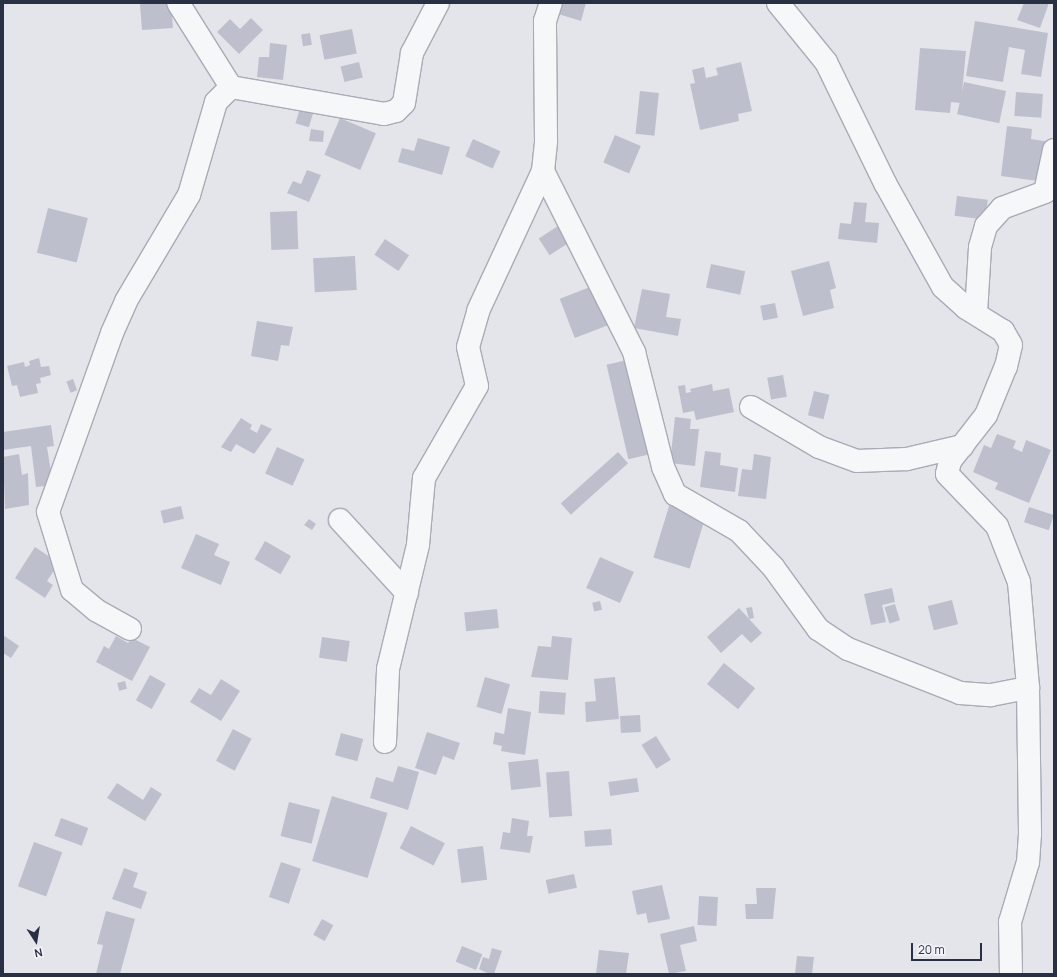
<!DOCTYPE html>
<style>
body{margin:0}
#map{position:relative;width:1057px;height:977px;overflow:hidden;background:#e3e5eb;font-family:Manrope,sans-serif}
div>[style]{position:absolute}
.building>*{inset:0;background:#bdc0cc;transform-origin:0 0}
.roads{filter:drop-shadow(1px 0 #a8abb6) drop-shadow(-1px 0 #a8abb6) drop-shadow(0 1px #a8abb6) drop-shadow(0 -1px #a8abb6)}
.minor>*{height:22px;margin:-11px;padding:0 11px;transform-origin:11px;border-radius:11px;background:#f6f7f9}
span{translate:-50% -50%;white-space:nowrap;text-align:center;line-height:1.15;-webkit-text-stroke:3.5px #f3f4f9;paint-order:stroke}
.frame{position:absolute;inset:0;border:4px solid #2a3044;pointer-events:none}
.north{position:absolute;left:16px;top:921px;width:40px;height:40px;-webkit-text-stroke:3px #f3f4f9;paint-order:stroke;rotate:168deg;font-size:11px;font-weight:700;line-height:16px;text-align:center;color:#2a3044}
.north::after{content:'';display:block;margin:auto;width:14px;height:18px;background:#2a3044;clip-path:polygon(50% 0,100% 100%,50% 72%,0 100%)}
.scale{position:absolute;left:911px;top:943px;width:71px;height:18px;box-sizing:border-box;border:2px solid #2a3044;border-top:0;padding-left:5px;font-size:12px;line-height:14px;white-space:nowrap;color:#2a3044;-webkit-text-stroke:3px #f3f4f9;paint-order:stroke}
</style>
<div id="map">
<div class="building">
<i style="clip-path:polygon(152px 3px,171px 3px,173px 28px,142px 30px,140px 4px)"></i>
<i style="clip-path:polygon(558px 3px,586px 3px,581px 21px,555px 13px)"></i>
<i style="clip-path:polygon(1024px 3px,1049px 3px,1040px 28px,1017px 20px)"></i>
<i style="clip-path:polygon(251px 18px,263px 30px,239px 54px,217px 32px,230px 19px,240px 29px)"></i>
<i style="clip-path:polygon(975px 21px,1048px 33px,1041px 77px,1021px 74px,1025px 50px,1009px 47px,1003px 82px,966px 76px)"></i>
<i style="left:352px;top:29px;width:25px;height:33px;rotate:79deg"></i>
<i style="left:310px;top:33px;width:12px;height:9px;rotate:81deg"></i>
<i style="clip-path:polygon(270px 43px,287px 45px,283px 80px,257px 77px,259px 57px,269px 57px)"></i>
<i style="clip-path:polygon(920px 48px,966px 51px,961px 103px,951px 102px,950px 113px,915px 110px)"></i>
<i style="left:359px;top:62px;width:16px;height:19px;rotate:76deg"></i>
<i style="clip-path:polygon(741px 62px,752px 111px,738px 114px,739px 121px,700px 130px,690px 84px,695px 83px,692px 70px,704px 67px,706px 78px,718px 75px,716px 68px)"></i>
<i style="left:964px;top:82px;width:43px;height:33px;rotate:12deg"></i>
<i style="left:640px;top:91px;width:19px;height:43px;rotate:6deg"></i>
<i style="left:1016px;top:92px;width:27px;height:24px;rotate:4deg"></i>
<i style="left:301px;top:105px;width:14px;height:19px;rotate:17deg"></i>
<i style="left:340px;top:118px;width:39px;height:40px;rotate:23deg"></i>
<i style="clip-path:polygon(1007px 126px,1032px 129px,1031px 139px,1050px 142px,1045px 182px,1001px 176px)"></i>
<i style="clip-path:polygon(311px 129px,324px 131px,323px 142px,309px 141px)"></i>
<i style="left:615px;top:135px;width:28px;height:30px;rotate:23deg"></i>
<i style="clip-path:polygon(418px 138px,450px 147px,442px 175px,398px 162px,402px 148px,414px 151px)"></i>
<i style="left:473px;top:139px;width:30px;height:19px;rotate:24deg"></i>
<i style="clip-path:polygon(307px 170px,321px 175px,309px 202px,287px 193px,293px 181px,301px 184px)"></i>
<i style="left:957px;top:196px;width:31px;height:20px;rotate:7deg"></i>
<i style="clip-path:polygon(854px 202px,867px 203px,865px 222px,879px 223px,877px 243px,838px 239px,840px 223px,851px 224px)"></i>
<i style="left:48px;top:208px;width:41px;height:46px;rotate:14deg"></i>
<i style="left:297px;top:211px;width:38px;height:27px;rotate:88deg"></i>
<i style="left:558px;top:226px;width:20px;height:23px;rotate:57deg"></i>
<i style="left:385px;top:239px;width:29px;height:19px;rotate:34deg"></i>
<i style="left:355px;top:256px;width:34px;height:42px;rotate:87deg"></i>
<i style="clip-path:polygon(829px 261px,836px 288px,830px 290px,834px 308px,803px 316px,791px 271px)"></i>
<i style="left:711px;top:264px;width:35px;height:24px;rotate:12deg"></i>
<i style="left:598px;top:284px;width:42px;height:41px;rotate:69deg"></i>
<i style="clip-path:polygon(642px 289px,670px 294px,666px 317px,681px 319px,678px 336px,634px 328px)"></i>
<i style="left:775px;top:303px;width:15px;height:15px;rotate:79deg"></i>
<i style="clip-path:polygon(257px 321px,293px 327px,289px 346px,281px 345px,278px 361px,251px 356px)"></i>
<i style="clip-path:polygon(39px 358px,41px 367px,49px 366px,51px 375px,40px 378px,41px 383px,36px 384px,38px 393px,20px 397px,17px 385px,12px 386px,7px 366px,24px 362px,25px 367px,30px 365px,29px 361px)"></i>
<i style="left:627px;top:360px;width:97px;height:21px;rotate:77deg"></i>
<i style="left:783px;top:375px;width:22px;height:16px;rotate:80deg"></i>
<i style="left:73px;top:379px;width:12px;height:7px;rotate:70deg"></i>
<i style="clip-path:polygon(712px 384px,713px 391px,729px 388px,734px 412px,696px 420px,694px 411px,683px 413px,678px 386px,685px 385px,686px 393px,691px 392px,690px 389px)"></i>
<i style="left:814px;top:391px;width:16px;height:25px;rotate:14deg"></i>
<i style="clip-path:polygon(675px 417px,691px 419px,690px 429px,699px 429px,695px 466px,670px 463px)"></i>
<i style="clip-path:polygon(241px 418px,252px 425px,250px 429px,257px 433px,261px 424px,272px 429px,254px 454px,236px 444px,231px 452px,221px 447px)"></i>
<i style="clip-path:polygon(51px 425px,54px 446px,47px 447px,53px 485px,36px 487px,31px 446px,3px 450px,3px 432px)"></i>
<i style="clip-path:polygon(997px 434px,1016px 441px,1013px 448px,1022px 452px,1026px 440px,1051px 450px,1029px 503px,995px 489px,998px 483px,973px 472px,984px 445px,991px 448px)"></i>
<i style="left:277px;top:447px;width:30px;height:29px;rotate:24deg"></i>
<i style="clip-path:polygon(705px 451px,721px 453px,720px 465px,738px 468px,735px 492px,700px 487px)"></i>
<i style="left:618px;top:452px;width:15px;height:77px;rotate:48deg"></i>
<i style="clip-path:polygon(19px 454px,22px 475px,28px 473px,29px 505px,5px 509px,3px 457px)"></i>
<i style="clip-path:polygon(754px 454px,771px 457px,766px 499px,738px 496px,742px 469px,752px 470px)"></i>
<i style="left:670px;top:503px;width:38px;height:57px;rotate:17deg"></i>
<i style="left:181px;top:506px;width:13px;height:21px;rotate:77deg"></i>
<i style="left:1029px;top:507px;width:26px;height:16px;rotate:18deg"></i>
<i style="clip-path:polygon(309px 519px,316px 524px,312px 530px,304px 525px)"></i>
<i style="clip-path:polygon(196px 534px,219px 544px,214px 555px,230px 562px,221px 585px,181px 568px)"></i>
<i style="left:265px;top:541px;width:30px;height:21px;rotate:30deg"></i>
<i style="clip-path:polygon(35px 547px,59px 563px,47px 581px,53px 585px,45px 598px,15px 578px)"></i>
<i style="left:600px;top:557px;width:37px;height:34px;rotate:24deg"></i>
<i style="clip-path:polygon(892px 588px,895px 602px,882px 605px,886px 622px,871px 625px,864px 594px)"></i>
<i style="left:952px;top:600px;width:25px;height:25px;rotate:76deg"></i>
<i style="left:600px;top:601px;width:9px;height:8px;rotate:77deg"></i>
<i style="left:895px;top:604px;width:17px;height:11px;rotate:73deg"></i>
<i style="clip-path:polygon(752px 607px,754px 618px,749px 619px,746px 608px)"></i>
<i style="clip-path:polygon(739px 608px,762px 633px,751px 643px,742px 634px,721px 653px,707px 637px)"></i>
<i style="left:497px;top:609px;width:19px;height:33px;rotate:84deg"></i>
<i style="clip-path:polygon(3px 635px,19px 646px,11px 658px,3px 653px)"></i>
<i style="clip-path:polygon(116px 636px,128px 643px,132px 638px,150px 647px,132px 681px,96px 662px,104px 646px,109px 649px)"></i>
<i style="clip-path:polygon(552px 636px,572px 638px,568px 680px,531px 677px,538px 646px,551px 647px)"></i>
<i style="left:322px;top:637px;width:28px;height:21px;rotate:8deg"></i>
<i style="left:724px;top:663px;width:40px;height:27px;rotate:39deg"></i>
<i style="left:150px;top:675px;width:18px;height:29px;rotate:29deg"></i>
<i style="left:485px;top:677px;width:26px;height:31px;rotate:16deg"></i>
<i style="clip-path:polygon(615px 677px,619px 719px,586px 722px,585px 702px,596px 701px,594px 679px)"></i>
<i style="clip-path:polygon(221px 679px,240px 691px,221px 721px,190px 702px,199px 688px,211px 695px)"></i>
<i style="left:125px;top:681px;width:8px;height:8px;rotate:76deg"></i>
<i style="left:540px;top:691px;width:26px;height:22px;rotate:4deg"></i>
<i style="clip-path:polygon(508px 708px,531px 712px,525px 755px,501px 751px,502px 746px,493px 744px,495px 732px,504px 734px)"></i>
<i style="left:640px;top:715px;width:17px;height:20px;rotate:87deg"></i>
<i style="left:233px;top:729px;width:21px;height:36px;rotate:28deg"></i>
<i style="clip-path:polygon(427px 732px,460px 743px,454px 760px,443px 756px,436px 775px,415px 768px)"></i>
<i style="left:341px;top:733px;width:23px;height:23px;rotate:15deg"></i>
<i style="left:656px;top:736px;width:28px;height:17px;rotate:58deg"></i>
<i style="left:538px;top:759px;width:28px;height:30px;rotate:84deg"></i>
<i style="clip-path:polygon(398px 766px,419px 772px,408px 810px,370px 798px,376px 777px,393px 782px)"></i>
<i style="left:569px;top:771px;width:45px;height:23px;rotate:86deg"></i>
<i style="left:637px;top:778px;width:14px;height:29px;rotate:82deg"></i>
<i style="clip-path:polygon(117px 783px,143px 800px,151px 787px,162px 794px,145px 821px,107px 798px)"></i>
<i style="left:332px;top:796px;width:58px;height:68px;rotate:17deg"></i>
<i style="left:289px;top:802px;width:32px;height:35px;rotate:14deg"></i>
<i style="left:61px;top:818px;width:29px;height:19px;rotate:20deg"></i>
<i style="clip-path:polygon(512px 818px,529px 821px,527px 836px,533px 836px,530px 853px,500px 849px,503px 832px,510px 833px)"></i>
<i style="left:411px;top:826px;width:38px;height:25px;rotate:27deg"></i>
<i style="left:611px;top:829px;width:16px;height:27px;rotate:86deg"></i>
<i style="left:34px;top:842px;width:30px;height:47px;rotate:20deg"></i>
<i style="left:483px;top:846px;width:34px;height:26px;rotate:83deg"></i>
<i style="left:281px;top:862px;width:21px;height:37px;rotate:19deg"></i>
<i style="clip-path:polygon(124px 868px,138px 873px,133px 887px,147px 892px,141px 909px,112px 899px)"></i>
<i style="left:574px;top:874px;width:14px;height:29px;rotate:78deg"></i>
<i style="clip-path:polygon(662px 885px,670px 919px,648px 923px,646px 913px,637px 915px,632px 891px)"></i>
<i style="clip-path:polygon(756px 888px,776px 888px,773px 919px,746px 919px,745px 904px,757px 904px)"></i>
<i style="left:699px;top:896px;width:19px;height:29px;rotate:3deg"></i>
<i style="clip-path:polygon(106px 911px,135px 919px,120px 974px,96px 974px,103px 945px,97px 944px)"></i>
<i style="left:322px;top:919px;width:13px;height:18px;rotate:29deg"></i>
<i style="clip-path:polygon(694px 926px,697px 941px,680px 945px,686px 971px,669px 974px,660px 934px)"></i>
<i style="left:462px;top:946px;width:22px;height:17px;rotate:22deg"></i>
<i style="clip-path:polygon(492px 948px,502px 951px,494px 974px,489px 974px,479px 969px,483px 957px,489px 959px)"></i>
<i style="clip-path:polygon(599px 950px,629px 953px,626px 974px,596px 974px)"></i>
<i style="clip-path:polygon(797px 956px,814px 957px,812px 974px,795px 974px)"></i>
</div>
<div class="roads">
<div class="minor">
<i style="left:778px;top:3px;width:76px;rotate:50.9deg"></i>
<i style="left:826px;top:62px;width:135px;rotate:64deg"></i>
<i style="left:885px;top:183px;width:119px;rotate:60.9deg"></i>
<i style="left:943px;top:287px;width:31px;rotate:42deg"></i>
<i style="left:966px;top:308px;width:44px;rotate:31.9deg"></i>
<i style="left:1003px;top:331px;width:16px;rotate:60deg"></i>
<i style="left:1011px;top:345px;width:22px;rotate:103deg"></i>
<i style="left:1006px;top:366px;width:53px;rotate:112.2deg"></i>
<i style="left:986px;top:415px;width:58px;rotate:128deg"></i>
<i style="left:950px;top:461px;width:13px;rotate:103deg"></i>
<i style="left:947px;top:474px;width:72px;rotate:46.1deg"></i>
<i style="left:997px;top:526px;width:60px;rotate:68.6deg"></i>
<i style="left:1019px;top:582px;width:106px;rotate:85.1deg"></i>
<i style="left:1028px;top:688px;width:146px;rotate:89.2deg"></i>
<i style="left:1030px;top:834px;width:28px;rotate:94deg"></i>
<i style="left:1028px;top:862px;width:63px;rotate:106.7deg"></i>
<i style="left:1010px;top:922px;width:52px;rotate:88.9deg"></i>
<i style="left:231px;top:87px;width:155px;rotate:10deg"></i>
<i style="left:384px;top:114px;width:12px;rotate:-14deg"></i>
<i style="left:396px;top:111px;width:11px;rotate:-45deg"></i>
<i style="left:404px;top:103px;width:51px;rotate:-80.9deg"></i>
<i style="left:412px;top:53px;width:56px;rotate:-62.5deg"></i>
<i style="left:543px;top:171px;width:203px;rotate:63.3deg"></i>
<i style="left:634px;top:352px;width:119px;rotate:75.8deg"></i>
<i style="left:663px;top:467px;width:30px;rotate:66deg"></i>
<i style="left:675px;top:494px;width:74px;rotate:30deg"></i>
<i style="left:739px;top:531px;width:50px;rotate:46.6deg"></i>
<i style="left:773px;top:567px;width:77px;rotate:54deg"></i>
<i style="left:818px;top:629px;width:36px;rotate:34deg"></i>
<i style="left:848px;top:649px;width:120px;rotate:21.4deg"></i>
<i style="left:960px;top:693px;width:31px;rotate:4deg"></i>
<i style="left:991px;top:695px;width:38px;rotate:-11deg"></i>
<i style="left:976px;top:313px;width:66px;rotate:-86.5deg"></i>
<i style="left:980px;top:247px;width:22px;rotate:-74deg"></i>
<i style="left:986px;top:226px;width:24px;rotate:-48deg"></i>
<i style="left:1002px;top:208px;width:46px;rotate:-20.4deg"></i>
<i style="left:1045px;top:192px;width:43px;rotate:-77.9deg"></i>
<i style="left:751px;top:407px;width:79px;rotate:30.5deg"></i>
<i style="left:819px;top:447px;width:40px;rotate:20.2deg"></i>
<i style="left:857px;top:461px;width:50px;rotate:-2.3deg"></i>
<i style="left:907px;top:459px;width:57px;rotate:-13.3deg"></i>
<i style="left:340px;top:520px;width:99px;rotate:47.5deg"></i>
<i style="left:130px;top:629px;width:39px;rotate:-151deg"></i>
<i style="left:96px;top:610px;width:31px;rotate:-140deg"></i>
<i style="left:72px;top:590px;width:82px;rotate:-107.1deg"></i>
<i style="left:48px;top:512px;width:190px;rotate:-70.3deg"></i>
<i style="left:112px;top:333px;width:35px;rotate:-66deg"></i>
<i style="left:126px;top:301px;width:123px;rotate:-59.3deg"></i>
<i style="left:189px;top:195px;width:97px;rotate:-73.8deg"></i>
<i style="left:216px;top:102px;width:21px;rotate:-45deg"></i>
<i style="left:231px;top:87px;width:99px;rotate:-122.2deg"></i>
<i style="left:385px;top:742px;width:73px;rotate:-87.6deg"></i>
<i style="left:388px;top:669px;width:128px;rotate:-76.4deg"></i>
<i style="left:418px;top:545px;width:67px;rotate:-84.9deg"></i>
<i style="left:424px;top:478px;width:106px;rotate:-60.1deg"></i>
<i style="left:477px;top:386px;width:40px;rotate:-103deg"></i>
<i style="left:468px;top:347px;width:37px;rotate:-74deg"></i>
<i style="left:478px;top:311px;width:154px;rotate:-65.1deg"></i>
<i style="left:543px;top:171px;width:30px;rotate:-84deg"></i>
<i style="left:546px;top:141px;width:120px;rotate:-90.5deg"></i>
<i style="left:545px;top:21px;width:19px;rotate:-72deg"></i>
</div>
</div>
<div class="frame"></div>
<div class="north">N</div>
<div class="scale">20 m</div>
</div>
